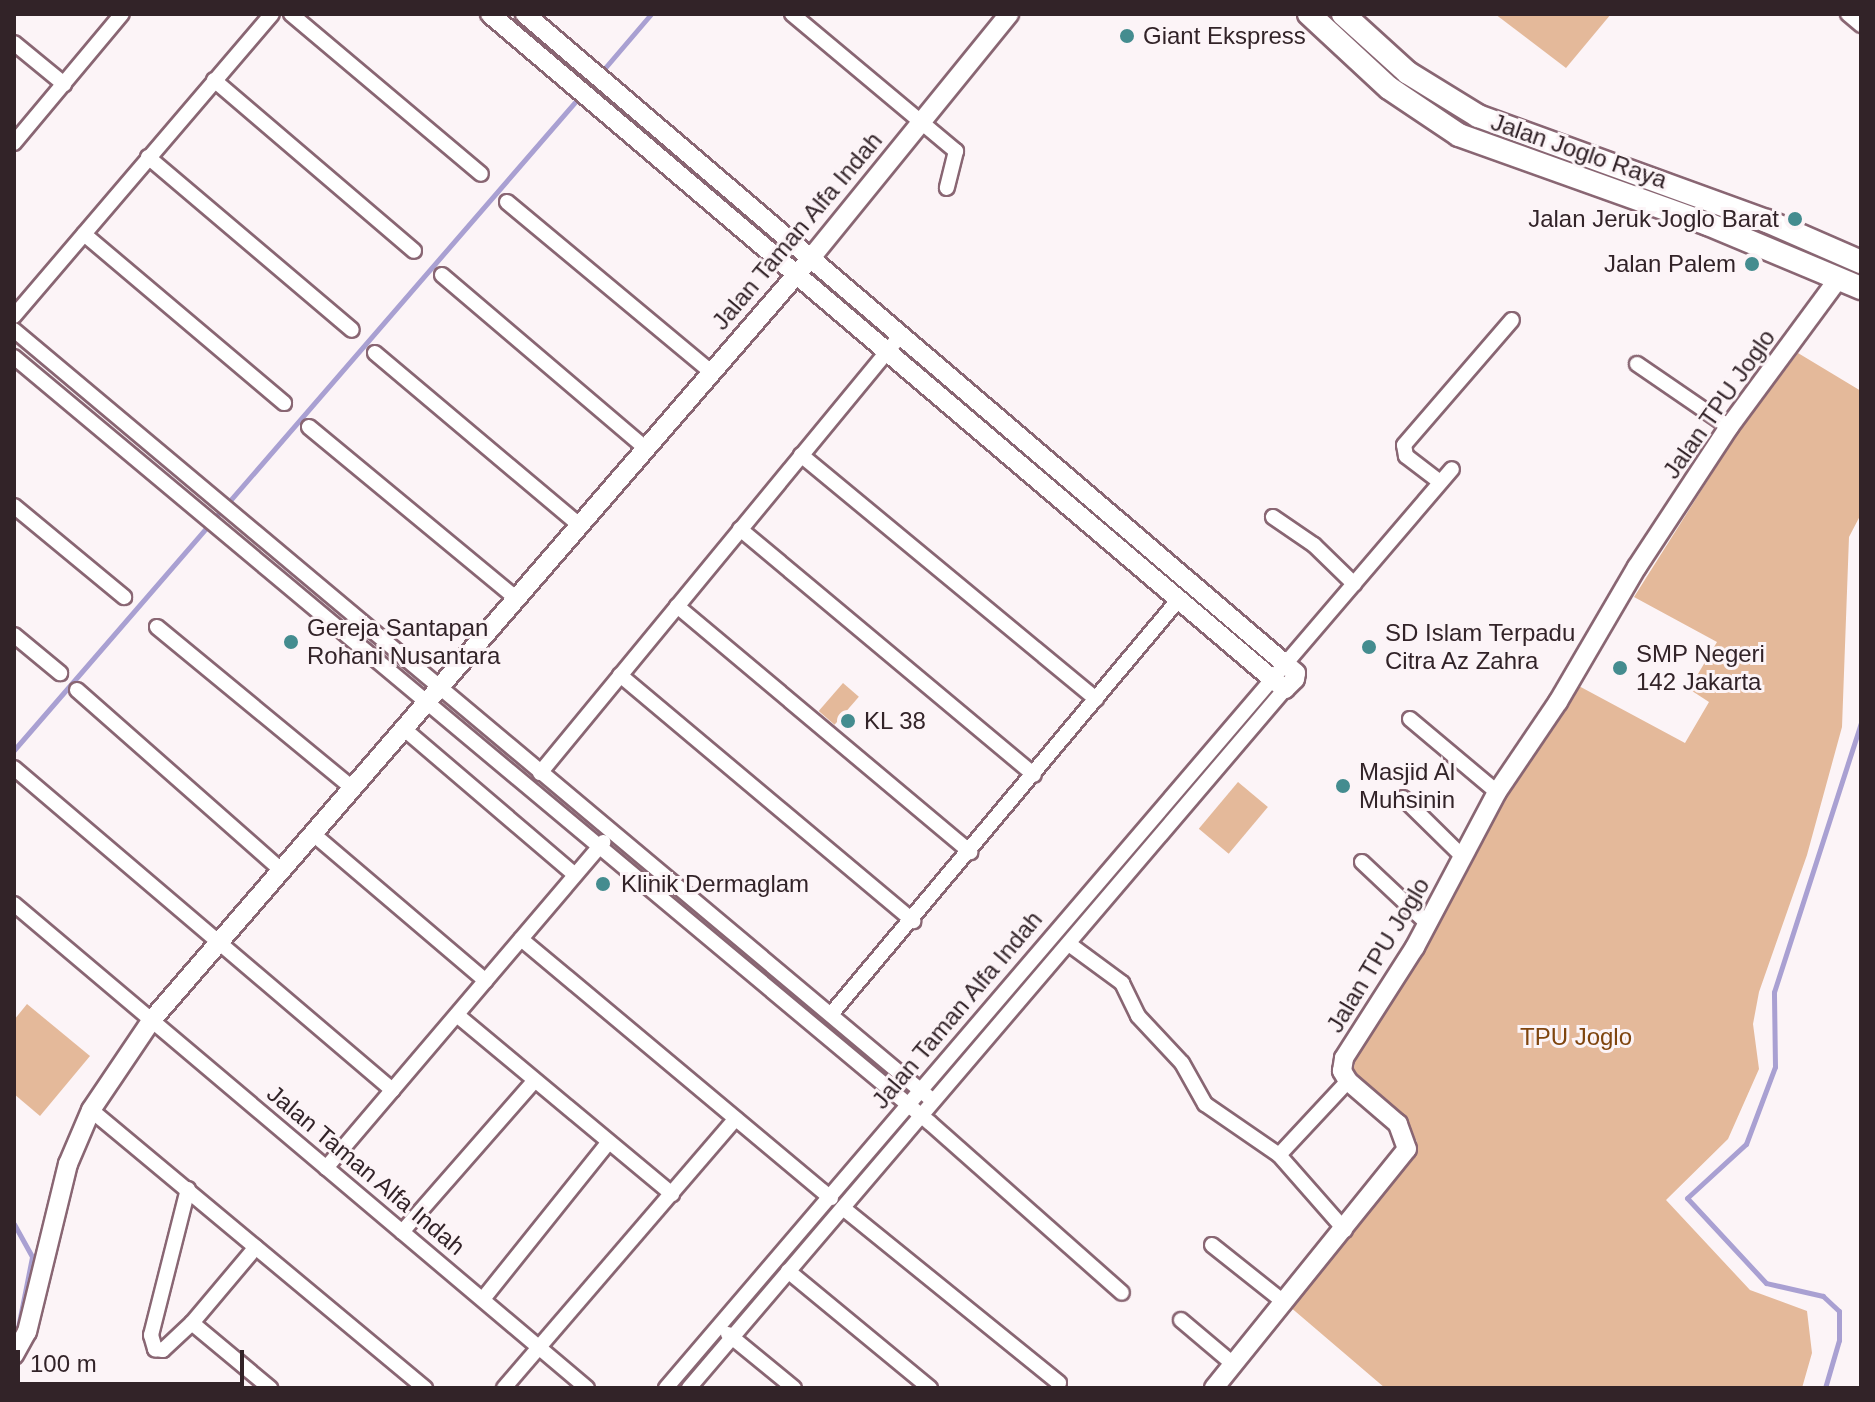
<!DOCTYPE html>
<style>
body{margin:0}
#map{position:relative;width:1875px;height:1402px;overflow:hidden;background:#fcf4f7;font-family:Arial,sans-serif}
div>[style]{position:absolute}
.green>*{inset:0;background:#e4b99a;transform-origin:0 0}
.stream>*{height:5px;margin:-2.5px;padding:0 2.5px;transform-origin:2.5px;border-radius:2.5px;background:#a9a0d2}
.roads{filter:drop-shadow(2px 0 #896673) drop-shadow(-2px 0 #896673) drop-shadow(0 2px #896673) drop-shadow(0 -2px #896673)}
.minor>*{height:14px;margin:-7px;padding:0 7px;transform-origin:7px;border-radius:7px;background:#fff}
.tertiary>*{height:18px;margin:-9px;padding:0 9px;transform-origin:9px;border-radius:9px;background:#fff}
.secondary>*{height:22px;margin:-11px;padding:0 11px;transform-origin:11px;border-radius:11px;background:#fff}
.dots>*{width:22px;height:22px;translate:-50% -50%;box-sizing:border-box;border:4px solid #fcf4f7;border-radius:50%}
span{translate:-50% -50%;white-space:nowrap;text-align:center;line-height:1.15;-webkit-text-stroke:6px #fcf4f7;paint-order:stroke}
.poi-label{font-size:24px;color:#322328}
.left{translate:0 -50%;text-align:left}
.right{translate:-100% -50%;text-align:right}
.street-label{font-size:24px;color:#322328}
.park-label{font-size:24px;color:#7f450f}
.frame{position:absolute;inset:0;border:16px solid #322328;pointer-events:none}
.scale{position:absolute;left:16px;top:1350px;width:228px;height:36px;box-sizing:border-box;border:4px solid #322328;border-top:0;padding-left:10px;font-size:24px;line-height:28px;white-space:nowrap;color:#322328;-webkit-text-stroke:6px #fcf4f7;paint-order:stroke}
</style>
<div id="map">
<div class="green">
<i style="clip-path:polygon(1495px 14px,1611px 14px,1566px 68px)"></i>
<i style="clip-path:polygon(1798px 353px,1861px 391px,1861px 514px,1849px 537px,1842px 727px,1807px 855px,1759px 992px,1753px 1024px,1759px 1069px,1728px 1139px,1666px 1200px,1750px 1290px,1807px 1311px,1812px 1353px,1802px 1388px,1385px 1388px,1289px 1306px,1417px 1141px,1351px 1087px,1355px 1061px,1510px 785px,1577px 685px,1685px 743px,1709px 702px,1689px 689px,1717px 642px,1634px 597px,1740px 429px)"></i>
<i style="left:843px;top:683px;width:21px;height:37px;rotate:41deg"></i>
<i style="left:1238px;top:782px;width:39px;height:61px;rotate:40deg"></i>
<i style="clip-path:polygon(27px 1004px,90px 1056px,40px 1116px,14px 1094px,14px 1020px)"></i>
</div>
<div class="stream">
<i style="left:604px;top:69px;width:72px;rotate:-49.5deg"></i>
<i style="left:14px;top:750px;width:857px;rotate:-49.12deg"></i>
<i style="left:14px;top:1224px;width:38px;rotate:61deg"></i>
<i style="left:32px;top:1257px;width:77px;rotate:101.2deg"></i>
<i style="left:1825px;top:1388px;width:50px;rotate:-73.7deg"></i>
<i style="left:1839px;top:1340px;width:29px;rotate:-90deg"></i>
<i style="left:1839px;top:1311px;width:22px;rotate:-137deg"></i>
<i style="left:1823px;top:1296px;width:58px;rotate:-167.2deg"></i>
<i style="left:1766px;top:1283px;width:116px;rotate:-132.9deg"></i>
<i style="left:1687px;top:1198px;width:80px;rotate:-42.5deg"></i>
<i style="left:1746px;top:1144px;width:82px;rotate:-69.4deg"></i>
<i style="left:1775px;top:1067px;width:75px;rotate:-90.8deg"></i>
<i style="left:1774px;top:992px;width:283px;rotate:-72.1deg"></i>
</div>
<div class="roads">
<div class="minor">
<i style="left:291px;top:14px;width:248px;rotate:40.1deg"></i>
<i style="left:792px;top:14px;width:214px;rotate:39.9deg"></i>
<i style="left:956px;top:151px;width:38px;rotate:104deg"></i>
<i style="left:1848px;top:14px;width:17px;rotate:40deg"></i>
<i style="left:14px;top:43px;width:65px;rotate:39.4deg"></i>
<i style="left:214px;top:80px;width:263px;rotate:40.5deg"></i>
<i style="left:14px;top:143px;width:168px;rotate:-50.1deg"></i>
<i style="left:148px;top:157px;width:267px;rotate:40.3deg"></i>
<i style="left:507px;top:202px;width:264px;rotate:39.8deg"></i>
<i style="left:84px;top:234px;width:262px;rotate:40.2deg"></i>
<i style="left:442px;top:275px;width:265px;rotate:40.4deg"></i>
<i style="left:14px;top:316px;width:397px;rotate:-49.5deg"></i>
<i style="left:14px;top:330px;width:1198px;rotate:39.99deg"></i>
<i style="left:375px;top:353px;width:265px;rotate:40.1deg"></i>
<i style="left:14px;top:357px;width:1194px;rotate:39.9deg"></i>
<i style="left:930px;top:1123px;width:256px;rotate:41.5deg"></i>
<i style="left:1637px;top:364px;width:112px;rotate:34.4deg"></i>
<i style="left:309px;top:427px;width:268px;rotate:39.6deg"></i>
<i style="left:801px;top:455px;width:383px;rotate:39.6deg"></i>
<i style="left:1440px;top:482px;width:43px;rotate:-142.6deg"></i>
<i style="left:1406px;top:456px;width:11px;rotate:-100deg"></i>
<i style="left:1404px;top:445px;width:165px;rotate:-49.2deg"></i>
<i style="left:14px;top:506px;width:143px;rotate:39.6deg"></i>
<i style="left:1273px;top:517px;width:50px;rotate:34.3deg"></i>
<i style="left:1314px;top:545px;width:56px;rotate:44.3deg"></i>
<i style="left:740px;top:529px;width:383px;rotate:39.9deg"></i>
<i style="left:677px;top:606px;width:383px;rotate:40deg"></i>
<i style="left:157px;top:627px;width:253px;rotate:39.5deg"></i>
<i style="left:14px;top:635px;width:60px;rotate:39.6deg"></i>
<i style="left:620px;top:675px;width:383px;rotate:40deg"></i>
<i style="left:77px;top:690px;width:272px;rotate:41.4deg"></i>
<i style="left:1410px;top:719px;width:114px;rotate:40deg"></i>
<i style="left:403px;top:728px;width:226px;rotate:40.5deg"></i>
<i style="left:14px;top:768px;width:497px;rotate:40.4deg"></i>
<i style="left:540px;top:773px;width:566px;rotate:-50.52deg"></i>
<i style="left:1403px;top:798px;width:84px;rotate:44.5deg"></i>
<i style="left:312px;top:833px;width:228px;rotate:40.4deg"></i>
<i style="left:1362px;top:862px;width:91px;rotate:43.2deg"></i>
<i style="left:14px;top:904px;width:750px;rotate:40.19deg"></i>
<i style="left:521px;top:939px;width:404px;rotate:39.9deg"></i>
<i style="left:1069px;top:944px;width:66px;rotate:36.3deg"></i>
<i style="left:1122px;top:983px;width:37px;rotate:64deg"></i>
<i style="left:1138px;top:1016px;width:64px;rotate:46.9deg"></i>
<i style="left:1182px;top:1063px;width:47px;rotate:60.7deg"></i>
<i style="left:1205px;top:1104px;width:90px;rotate:34.6deg"></i>
<i style="left:1279px;top:1155px;width:101px;rotate:-47deg"></i>
<i style="left:832px;top:1013px;width:540px;rotate:-50.03deg"></i>
<i style="left:457px;top:1015px;width:280px;rotate:39.8deg"></i>
<i style="left:91px;top:1110px;width:435px;rotate:39.8deg"></i>
<i style="left:1279px;top:1155px;width:100px;rotate:48.7deg"></i>
<i style="left:326px;top:1168px;width:428px;rotate:-49.6deg"></i>
<i style="left:188px;top:1189px;width:151px;rotate:104.2deg"></i>
<i style="left:151px;top:1335px;width:15px;rotate:74deg"></i>
<i style="left:155px;top:1349px;width:8px;rotate:7deg"></i>
<i style="left:163px;top:1350px;width:40px;rotate:-43deg"></i>
<i style="left:192px;top:1323px;width:99px;rotate:-49.9deg"></i>
<i style="left:843px;top:1208px;width:278px;rotate:39deg"></i>
<i style="left:402px;top:1232px;width:201px;rotate:-48.8deg"></i>
<i style="left:1212px;top:1245px;width:93px;rotate:38.5deg"></i>
<i style="left:788px;top:1271px;width:184px;rotate:39.5deg"></i>
<i style="left:483px;top:1299px;width:201px;rotate:-51.3deg"></i>
<i style="left:1181px;top:1320px;width:68px;rotate:40.2deg"></i>
<i style="left:192px;top:1323px;width:102px;rotate:39.8deg"></i>
<i style="left:728px;top:1334px;width:85px;rotate:39.3deg"></i>
<i style="left:504px;top:1388px;width:355px;rotate:-49.3deg"></i>
<i style="left:666px;top:1388px;width:1209px;rotate:-49.46deg"></i>
<i style="left:689px;top:1388px;width:919px;rotate:-49.55deg"></i>
</div>
<div class="tertiary">
<i style="left:490px;top:14px;width:1025px;rotate:40.37deg"></i>
<i style="left:1271px;top:678px;width:18px;rotate:38deg"></i>
<i style="left:1285px;top:689px;width:14px;rotate:-45deg"></i>
<i style="left:1295px;top:679px;width:6px;rotate:-81deg"></i>
<i style="left:1296px;top:673px;width:16px;rotate:-140deg"></i>
<i style="left:1284px;top:663px;width:999px;rotate:-139.47deg"></i>
<i style="left:14px;top:1355px;width:26px;rotate:-61deg"></i>
<i style="left:27px;top:1332px;width:173px;rotate:-76.3deg"></i>
<i style="left:68px;top:1164px;width:59px;rotate:-66.9deg"></i>
<i style="left:91px;top:1110px;width:107px;rotate:-56deg"></i>
<i style="left:151px;top:1021px;width:1007px;rotate:-49.15deg"></i>
<i style="left:810px;top:259px;width:316px;rotate:-50.9deg"></i>
<i style="left:1214px;top:1388px;width:307px;rotate:-51.1deg"></i>
<i style="left:1407px;top:1149px;width:27px;rotate:-110deg"></i>
<i style="left:1398px;top:1124px;width:66px;rotate:-139.3deg"></i>
<i style="left:1348px;top:1081px;width:12px;rotate:-121deg"></i>
<i style="left:1342px;top:1071px;width:13px;rotate:-81deg"></i>
<i style="left:1344px;top:1058px;width:132px;rotate:-57.4deg"></i>
<i style="left:1415px;top:947px;width:175px;rotate:-62.1deg"></i>
<i style="left:1497px;top:792px;width:109px;rotate:-55.9deg"></i>
<i style="left:1558px;top:702px;width:156px;rotate:-59.7deg"></i>
<i style="left:1637px;top:567px;width:168px;rotate:-56.7deg"></i>
<i style="left:1729px;top:427px;width:185px;rotate:-53.6deg"></i>
</div>
<div class="secondary">
<i style="left:1309px;top:14px;width:109px;rotate:42.8deg"></i>
<i style="left:1389px;top:88px;width:84px;rotate:33.9deg"></i>
<i style="left:1459px;top:135px;width:264px;rotate:19.7deg"></i>
<i style="left:1708px;top:224px;width:166px;rotate:22.7deg"></i>
<i style="left:1343px;top:14px;width:88px;rotate:42.2deg"></i>
<i style="left:1408px;top:73px;width:82px;rotate:31.6deg"></i>
<i style="left:1478px;top:116px;width:307px;rotate:20deg"></i>
<i style="left:1767px;top:221px;width:103px;rotate:23.6deg"></i>
</div>
</div>
<div class="dots">
<i style="left:1127px;top:36px;background:#448c8f"></i>
<i style="left:1795px;top:219px;background:#448c8f"></i>
<i style="left:1752px;top:264px;background:#448c8f"></i>
<i style="left:291px;top:642px;background:#448c8f"></i>
<i style="left:1369px;top:647px;background:#448c8f"></i>
<i style="left:1620px;top:668px;background:#448c8f"></i>
<i style="left:848px;top:721px;background:#448c8f"></i>
<i style="left:1343px;top:786px;background:#448c8f"></i>
<i style="left:603px;top:884px;background:#448c8f"></i>
</div>
<div class="poi-label">
<span class="left" style="left:1143px;top:36px">Giant Ekspress</span>
<span class="right" style="left:1779px;top:219px">Jalan Jeruk Joglo Barat</span>
<span class="right" style="left:1736px;top:264px">Jalan Palem</span>
<span class="left" style="left:307px;top:642px">Gereja Santapan<br>Rohani Nusantara</span>
<span class="left" style="left:1385px;top:647px">SD Islam Terpadu<br>Citra Az Zahra</span>
<span class="left" style="left:1636px;top:668px">SMP Negeri<br>142 Jakarta</span>
<span class="left" style="left:864px;top:721px">KL 38</span>
<span class="left" style="left:1359px;top:786px">Masjid Al<br>Muhsinin</span>
<span class="left" style="left:621px;top:884px">Klinik Dermaglam</span>
</div>
<div class="street-label">
<span style="left:1579px;top:151px;rotate:19deg">Jalan Joglo Raya</span>
<span style="left:797px;top:231px;rotate:-50deg">Jalan Taman Alfa Indah</span>
<span style="left:1719px;top:404px;rotate:-55deg">Jalan TPU Joglo</span>
<span style="left:1378px;top:955px;rotate:-59deg">Jalan TPU Joglo</span>
<span style="left:957px;top:1010px;rotate:-50deg">Jalan Taman Alfa Indah</span>
<span style="left:366px;top:1170px;rotate:40deg">Jalan Taman Alfa Indah</span>
</div>
<div class="park-label">
<span style="left:1576px;top:1037px">TPU Joglo</span>
</div>
<div class="frame"></div>
<div class="scale">100 m</div>
</div>
